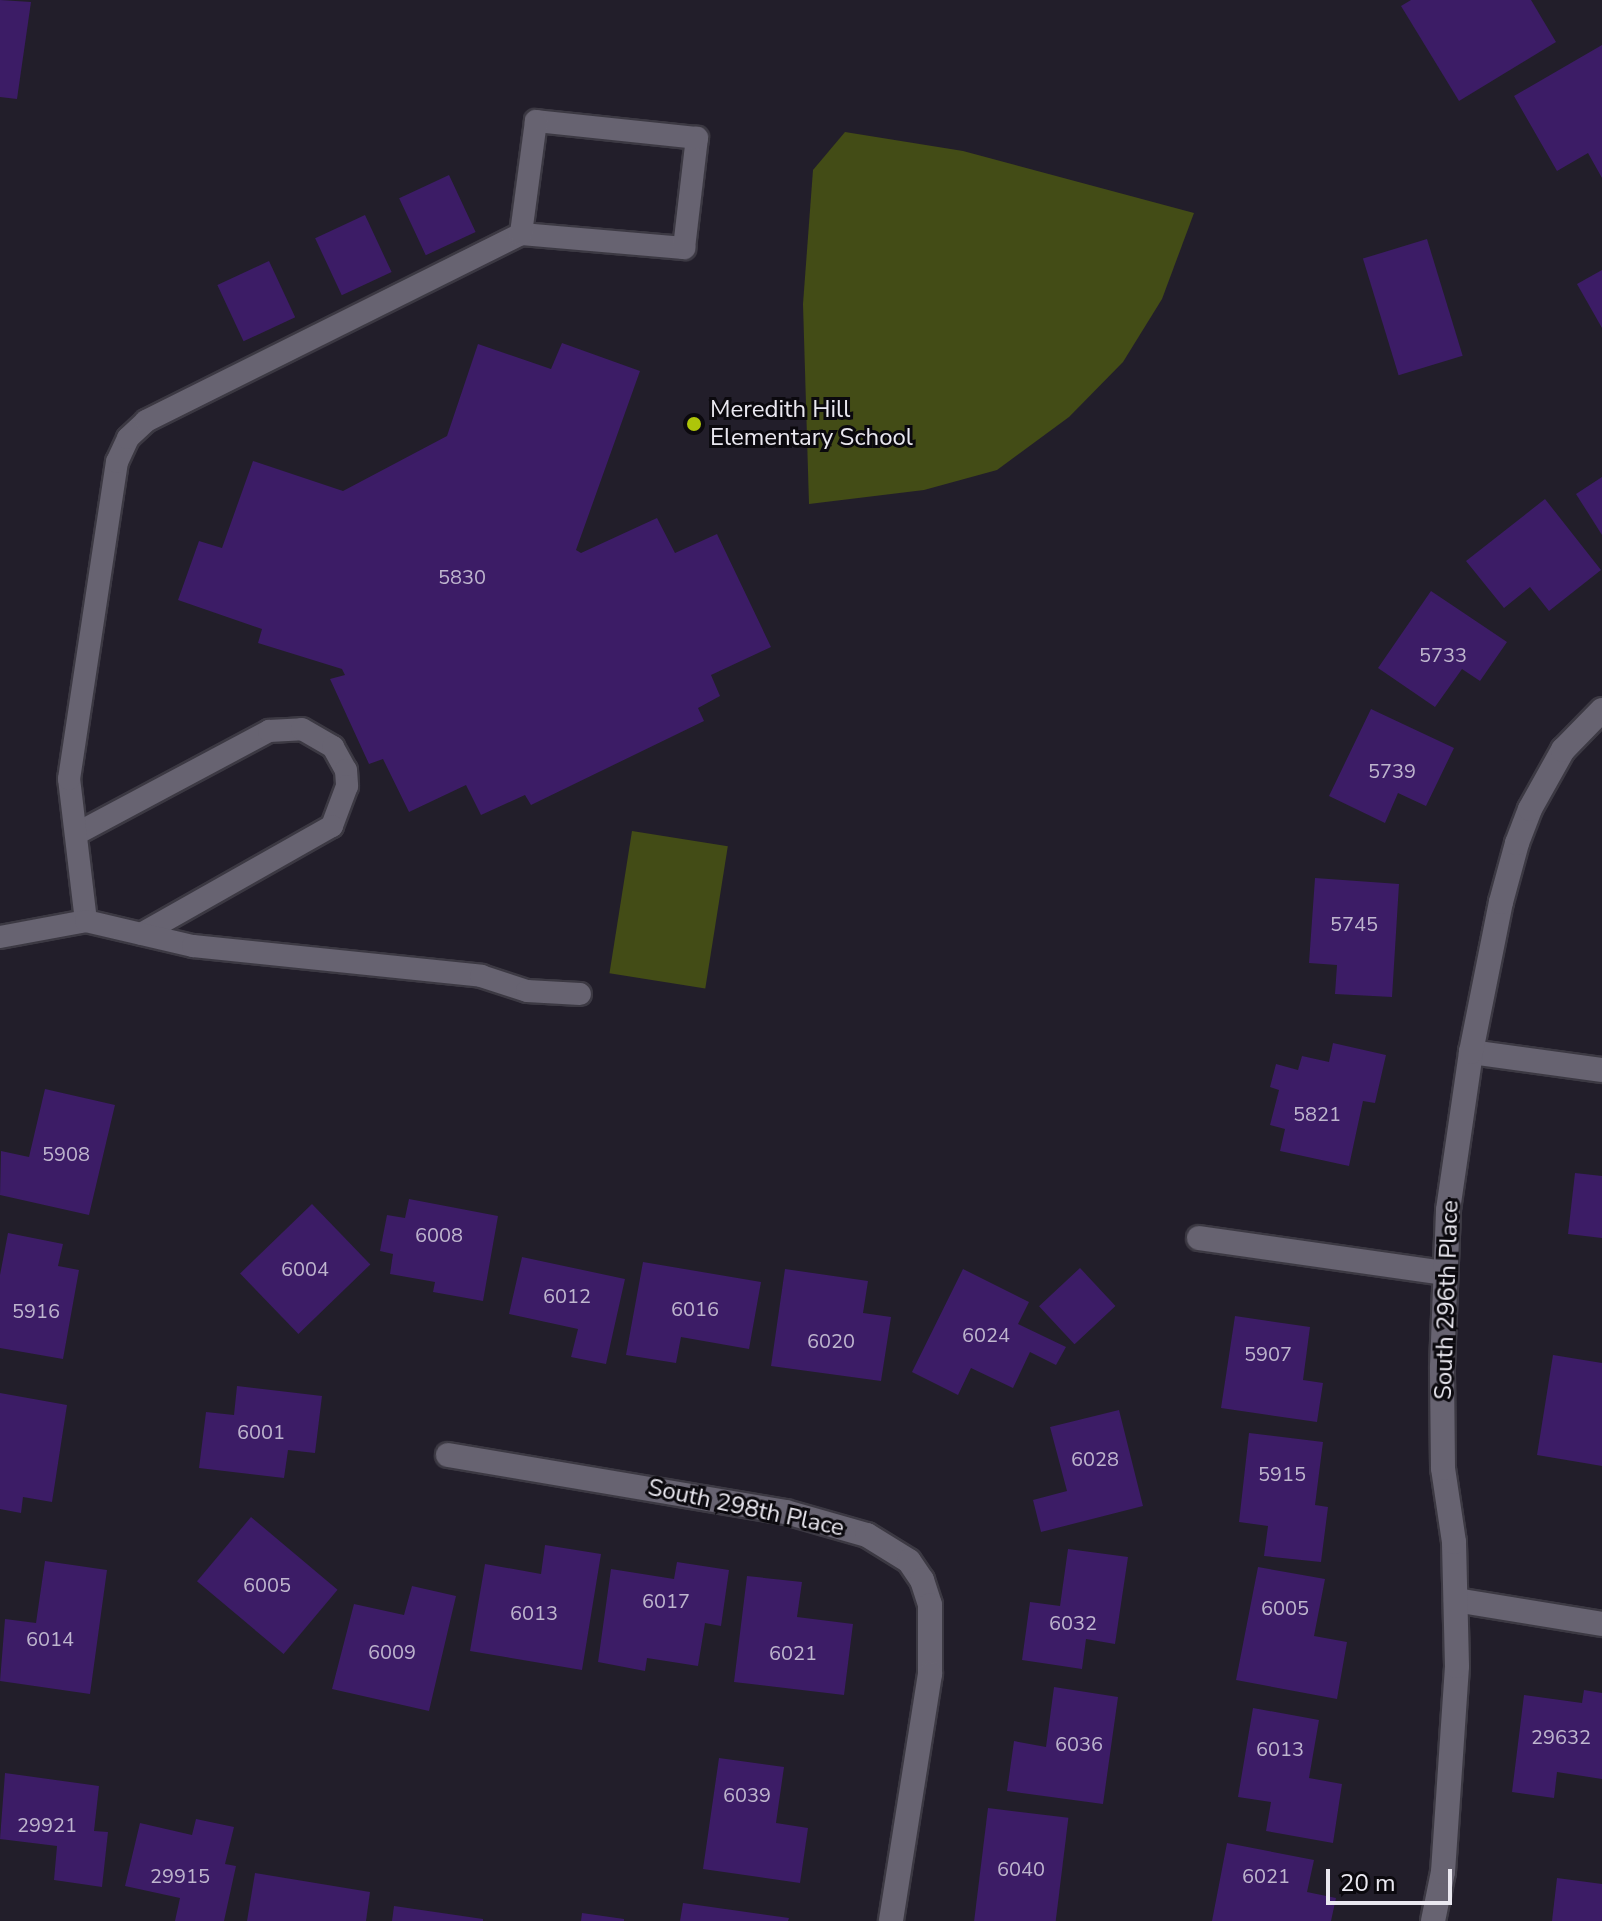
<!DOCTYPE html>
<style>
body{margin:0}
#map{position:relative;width:1602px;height:1921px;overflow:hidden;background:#221e2a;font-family:"Nunito Sans",sans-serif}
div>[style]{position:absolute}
.green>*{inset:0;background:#434c16;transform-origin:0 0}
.building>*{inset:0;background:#3c1c66;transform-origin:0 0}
.roads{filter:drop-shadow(2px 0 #3c3943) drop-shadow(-2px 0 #3c3943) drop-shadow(0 2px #3c3943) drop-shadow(0 -2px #3c3943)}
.lane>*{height:22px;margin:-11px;padding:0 11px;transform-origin:11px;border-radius:11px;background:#676371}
.street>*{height:24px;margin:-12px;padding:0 12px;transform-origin:12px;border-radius:12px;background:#676371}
.dots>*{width:22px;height:22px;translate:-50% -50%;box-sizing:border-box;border:4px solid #0b090e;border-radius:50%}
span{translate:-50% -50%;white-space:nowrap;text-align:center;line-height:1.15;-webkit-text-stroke:6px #0b090e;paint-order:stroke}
.number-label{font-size:20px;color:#beb5ce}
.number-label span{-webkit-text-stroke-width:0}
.poi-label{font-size:24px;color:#eae8f0}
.left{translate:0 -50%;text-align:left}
.street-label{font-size:24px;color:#eae8f0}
.scale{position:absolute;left:1326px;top:1869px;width:126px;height:36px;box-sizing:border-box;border:4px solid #eae8f0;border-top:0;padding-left:10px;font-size:24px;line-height:28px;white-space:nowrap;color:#eae8f0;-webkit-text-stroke:6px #0b090e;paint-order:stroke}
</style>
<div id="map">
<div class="green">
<i style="clip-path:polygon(845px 132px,963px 151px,1194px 213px,1162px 299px,1123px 362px,1069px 417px,997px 470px,924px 490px,809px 504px,803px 304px,813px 170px)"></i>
<i style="left:632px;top:831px;width:97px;height:144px;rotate:9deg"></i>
</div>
<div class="building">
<i style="clip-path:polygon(0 0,31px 2px,17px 99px,0 97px)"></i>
<i style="clip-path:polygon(1411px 0,1531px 0,1556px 42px,1459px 101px,1401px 6px)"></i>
<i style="clip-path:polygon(1602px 45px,1602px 178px,1588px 153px,1557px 171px,1514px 96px)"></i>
<i style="left:449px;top:175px;width:63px;height:55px;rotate:65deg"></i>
<i style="left:365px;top:215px;width:63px;height:55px;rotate:65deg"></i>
<i style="left:1427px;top:239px;width:122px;height:67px;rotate:73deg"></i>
<i style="left:269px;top:261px;width:62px;height:57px;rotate:65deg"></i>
<i style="clip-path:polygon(1602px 270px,1602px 328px,1577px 284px)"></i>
<i style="clip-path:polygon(562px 343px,640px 371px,576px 550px,581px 553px,657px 518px,675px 553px,717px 534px,771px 647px,711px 675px,720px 696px,698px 708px,704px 721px,531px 805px,525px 795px,481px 815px,466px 785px,409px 812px,383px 759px,369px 764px,330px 679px,345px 675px,342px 669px,258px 643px,262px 629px,178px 600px,199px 541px,222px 548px,253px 461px,343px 491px,447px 436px,478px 344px,551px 369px)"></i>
<i style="clip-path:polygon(1602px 477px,1602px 535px,1576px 494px)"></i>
<i style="clip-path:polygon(1545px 499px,1601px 570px,1549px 611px,1530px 587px,1504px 608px,1466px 561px)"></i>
<i style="clip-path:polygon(1431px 591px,1507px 642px,1480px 681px,1462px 669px,1435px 707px,1378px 668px)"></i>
<i style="clip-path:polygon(1371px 709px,1454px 748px,1426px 806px,1398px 793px,1385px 823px,1329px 796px)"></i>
<i style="clip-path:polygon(1315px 878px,1399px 884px,1392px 997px,1335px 994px,1337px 965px,1309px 963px)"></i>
<i style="clip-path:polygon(1333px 1043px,1386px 1055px,1375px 1103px,1363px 1101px,1349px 1166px,1280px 1151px,1285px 1129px,1270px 1125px,1279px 1090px,1270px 1087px,1276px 1064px,1298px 1070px,1302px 1056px,1329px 1062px)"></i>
<i style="clip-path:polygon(45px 1089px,115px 1105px,89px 1215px,0 1195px,1px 1151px,29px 1157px)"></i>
<i style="clip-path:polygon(1575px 1173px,1602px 1176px,1602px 1238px,1568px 1234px)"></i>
<i style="clip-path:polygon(409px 1199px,498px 1216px,483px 1301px,433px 1292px,435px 1282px,390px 1274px,393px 1254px,380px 1251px,387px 1215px,405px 1218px)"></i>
<i style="left:312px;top:1204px;width:84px;height:100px;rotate:46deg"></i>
<i style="clip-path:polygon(8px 1233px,63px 1244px,58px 1266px,79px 1270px,63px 1359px,0 1348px,0 1275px)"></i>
<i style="clip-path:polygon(522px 1257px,625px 1279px,606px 1364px,571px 1357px,578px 1329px,509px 1314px)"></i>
<i style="clip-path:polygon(643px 1262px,761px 1282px,749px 1349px,681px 1337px,676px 1363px,626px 1355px)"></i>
<i style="left:1080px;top:1268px;width:52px;height:56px;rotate:47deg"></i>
<i style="clip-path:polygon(785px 1269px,868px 1281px,863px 1313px,891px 1317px,881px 1381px,771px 1366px)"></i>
<i style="clip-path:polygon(963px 1269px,1029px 1302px,1018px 1324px,1066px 1347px,1056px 1365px,1030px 1352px,1013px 1388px,971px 1368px,958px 1395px,912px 1372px)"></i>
<i style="clip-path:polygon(1235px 1316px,1310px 1327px,1303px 1380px,1323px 1383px,1317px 1422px,1221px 1408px)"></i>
<i style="clip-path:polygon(1553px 1355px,1602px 1363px,1602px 1466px,1537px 1455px)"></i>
<i style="clip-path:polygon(237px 1386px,322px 1396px,315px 1453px,288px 1450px,284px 1478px,199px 1468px,206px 1412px,234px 1415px)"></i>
<i style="clip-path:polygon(0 1393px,67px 1405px,52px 1502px,23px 1497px,21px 1513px,0 1509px)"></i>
<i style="clip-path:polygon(1119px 1410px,1143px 1506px,1041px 1532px,1033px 1500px,1067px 1491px,1050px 1427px)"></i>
<i style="clip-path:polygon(1249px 1433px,1323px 1442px,1315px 1505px,1328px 1507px,1321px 1562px,1264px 1556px,1268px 1526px,1239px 1522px)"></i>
<i style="left:251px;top:1517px;width:113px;height:84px;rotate:40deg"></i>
<i style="clip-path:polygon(545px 1545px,601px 1554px,582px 1670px,470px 1651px,485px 1564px,541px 1574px)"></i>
<i style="clip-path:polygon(1068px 1549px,1128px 1557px,1115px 1644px,1086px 1639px,1082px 1669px,1022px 1660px,1030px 1602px,1060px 1606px)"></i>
<i style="clip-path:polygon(45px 1561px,107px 1570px,90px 1694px,0 1681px,5px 1619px,36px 1623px)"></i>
<i style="clip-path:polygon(677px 1562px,729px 1570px,721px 1626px,705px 1623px,698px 1666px,647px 1658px,645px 1671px,598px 1662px,611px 1569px,674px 1579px)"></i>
<i style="clip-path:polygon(1258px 1567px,1325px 1579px,1314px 1636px,1347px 1642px,1337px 1699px,1236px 1680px)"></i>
<i style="clip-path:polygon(747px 1576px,802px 1582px,797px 1617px,853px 1624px,844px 1695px,734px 1682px)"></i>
<i style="clip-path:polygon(412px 1586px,456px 1596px,429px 1711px,332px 1689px,354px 1604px,404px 1615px)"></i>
<i style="clip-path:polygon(1054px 1687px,1118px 1697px,1103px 1804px,1007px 1791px,1014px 1741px,1046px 1747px)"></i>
<i style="clip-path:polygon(1584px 1690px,1602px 1693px,1602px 1779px,1557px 1772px,1554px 1798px,1512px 1792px,1524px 1695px,1582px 1703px)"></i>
<i style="clip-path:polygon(1253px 1708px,1319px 1720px,1309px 1778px,1342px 1784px,1333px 1843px,1266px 1831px,1271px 1802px,1238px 1797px)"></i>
<i style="clip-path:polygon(719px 1758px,784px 1767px,776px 1823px,808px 1828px,800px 1883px,703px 1869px)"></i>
<i style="clip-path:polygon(5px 1773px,99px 1786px,94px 1831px,108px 1832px,102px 1887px,54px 1880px,57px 1846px,0 1839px)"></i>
<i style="left:988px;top:1808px;width:81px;height:114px;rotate:7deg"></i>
<i style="clip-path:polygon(196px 1819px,234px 1827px,225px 1864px,236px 1866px,224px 1921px,175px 1921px,180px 1898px,125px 1886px,140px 1823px,192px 1835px)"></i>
<i style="clip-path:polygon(1227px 1843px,1314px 1860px,1307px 1892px,1336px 1898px,1331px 1921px,1212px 1921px)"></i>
<i style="clip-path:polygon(255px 1873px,370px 1892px,366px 1921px,247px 1921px)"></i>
<i style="clip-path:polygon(1557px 1878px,1602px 1884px,1602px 1921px,1552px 1921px)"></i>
<i style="clip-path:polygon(683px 1903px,789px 1918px,788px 1921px,680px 1921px)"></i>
<i style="clip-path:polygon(394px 1906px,483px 1919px,483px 1921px,392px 1921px)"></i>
<i style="clip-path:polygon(582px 1913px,624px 1919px,624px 1921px,581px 1921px)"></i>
</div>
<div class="roads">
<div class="lane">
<i style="left:76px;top:834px;width:219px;rotate:-28.1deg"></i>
<i style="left:269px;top:731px;width:33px;rotate:-3deg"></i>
<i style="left:302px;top:729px;width:36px;rotate:30deg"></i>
<i style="left:333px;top:747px;width:26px;rotate:61deg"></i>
<i style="left:346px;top:770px;width:16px;rotate:86deg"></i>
<i style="left:347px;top:786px;width:43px;rotate:110.6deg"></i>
<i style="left:332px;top:826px;width:219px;rotate:150.5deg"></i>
<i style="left:86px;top:921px;width:143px;rotate:-96.8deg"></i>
<i style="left:69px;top:779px;width:321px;rotate:-81.4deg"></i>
<i style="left:117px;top:462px;width:26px;rotate:-65deg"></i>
<i style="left:128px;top:438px;width:25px;rotate:-43deg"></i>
<i style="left:146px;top:421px;width:419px;rotate:-26.5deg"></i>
<i style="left:521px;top:234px;width:164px;rotate:4.9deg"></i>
<i style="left:684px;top:248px;width:111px;rotate:-83.3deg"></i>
<i style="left:697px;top:138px;width:162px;rotate:-174deg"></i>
<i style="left:536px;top:121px;width:114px;rotate:97.6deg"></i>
<i style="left:0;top:937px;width:87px;rotate:-10.5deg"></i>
<i style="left:86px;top:921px;width:110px;rotate:13.2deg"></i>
<i style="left:193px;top:946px;width:290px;rotate:5.9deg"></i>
<i style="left:481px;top:976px;width:48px;rotate:18.1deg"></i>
<i style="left:527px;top:991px;width:53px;rotate:3.2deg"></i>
</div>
<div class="street">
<i style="left:1471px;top:1052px;width:132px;rotate:7.8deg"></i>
<i style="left:1199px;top:1238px;width:249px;rotate:8.1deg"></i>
<i style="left:448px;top:1455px;width:343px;rotate:9.6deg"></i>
<i style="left:786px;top:1512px;width:84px;rotate:15.9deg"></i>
<i style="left:867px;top:1535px;width:49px;rotate:31.8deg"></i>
<i style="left:909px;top:1561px;width:23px;rotate:56deg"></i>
<i style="left:922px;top:1580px;width:26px;rotate:72deg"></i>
<i style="left:930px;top:1605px;width:69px;rotate:90deg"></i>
<i style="left:930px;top:1674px;width:250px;rotate:99deg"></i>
<i style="left:1456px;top:1600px;width:148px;rotate:9.3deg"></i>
<i style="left:1433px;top:1921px;width:50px;rotate:-78.5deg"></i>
<i style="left:1443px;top:1872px;width:206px;rotate:-86.1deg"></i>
<i style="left:1457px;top:1666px;width:124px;rotate:-91.4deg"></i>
<i style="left:1454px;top:1542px;width:75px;rotate:-98.5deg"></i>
<i style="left:1443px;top:1468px;width:101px;rotate:-90.6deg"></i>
<i style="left:1442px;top:1367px;width:157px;rotate:-87.8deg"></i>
<i style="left:1448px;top:1210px;width:160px;rotate:-81.7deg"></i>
<i style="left:1471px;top:1052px;width:153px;rotate:-78.7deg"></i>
<i style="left:1501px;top:902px;width:61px;rotate:-74.8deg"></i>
<i style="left:1517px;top:843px;width:36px;rotate:-69deg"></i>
<i style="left:1530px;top:809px;width:68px;rotate:-60.8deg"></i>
<i style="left:1563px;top:750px;width:56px;rotate:-45.7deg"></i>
</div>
</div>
<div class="dots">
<i style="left:694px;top:424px;background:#aec509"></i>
</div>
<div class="number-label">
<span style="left:462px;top:577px">5830</span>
<span style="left:1443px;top:655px">5733</span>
<span style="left:1392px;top:771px">5739</span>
<span style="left:1354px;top:924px">5745</span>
<span style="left:1317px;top:1114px">5821</span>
<span style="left:66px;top:1154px">5908</span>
<span style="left:439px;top:1235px">6008</span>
<span style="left:305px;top:1269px">6004</span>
<span style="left:567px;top:1296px">6012</span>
<span style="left:695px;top:1309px">6016</span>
<span style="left:36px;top:1311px">5916</span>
<span style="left:986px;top:1335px">6024</span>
<span style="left:831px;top:1341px">6020</span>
<span style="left:1268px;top:1354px">5907</span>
<span style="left:261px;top:1432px">6001</span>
<span style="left:1095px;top:1459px">6028</span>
<span style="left:1282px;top:1474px">5915</span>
<span style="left:267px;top:1585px">6005</span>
<span style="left:666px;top:1601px">6017</span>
<span style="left:1285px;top:1608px">6005</span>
<span style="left:534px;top:1613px">6013</span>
<span style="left:1073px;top:1623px">6032</span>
<span style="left:50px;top:1639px">6014</span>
<span style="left:392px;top:1652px">6009</span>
<span style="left:793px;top:1653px">6021</span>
<span style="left:1561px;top:1737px">29632</span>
<span style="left:1079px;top:1744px">6036</span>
<span style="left:1280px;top:1749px">6013</span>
<span style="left:747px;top:1795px">6039</span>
<span style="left:47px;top:1825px">29921</span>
<span style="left:1021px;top:1869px">6040</span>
<span style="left:180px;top:1876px">29915</span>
<span style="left:1266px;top:1876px">6021</span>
</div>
<div class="poi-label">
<span class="left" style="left:710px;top:424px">Meredith Hill<br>Elementary School</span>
</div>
<div class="street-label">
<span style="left:1447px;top:1300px;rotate:-88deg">South 296th Place</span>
<span style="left:746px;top:1508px;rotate:12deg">South 298th Place</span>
</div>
<div class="scale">20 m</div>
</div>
